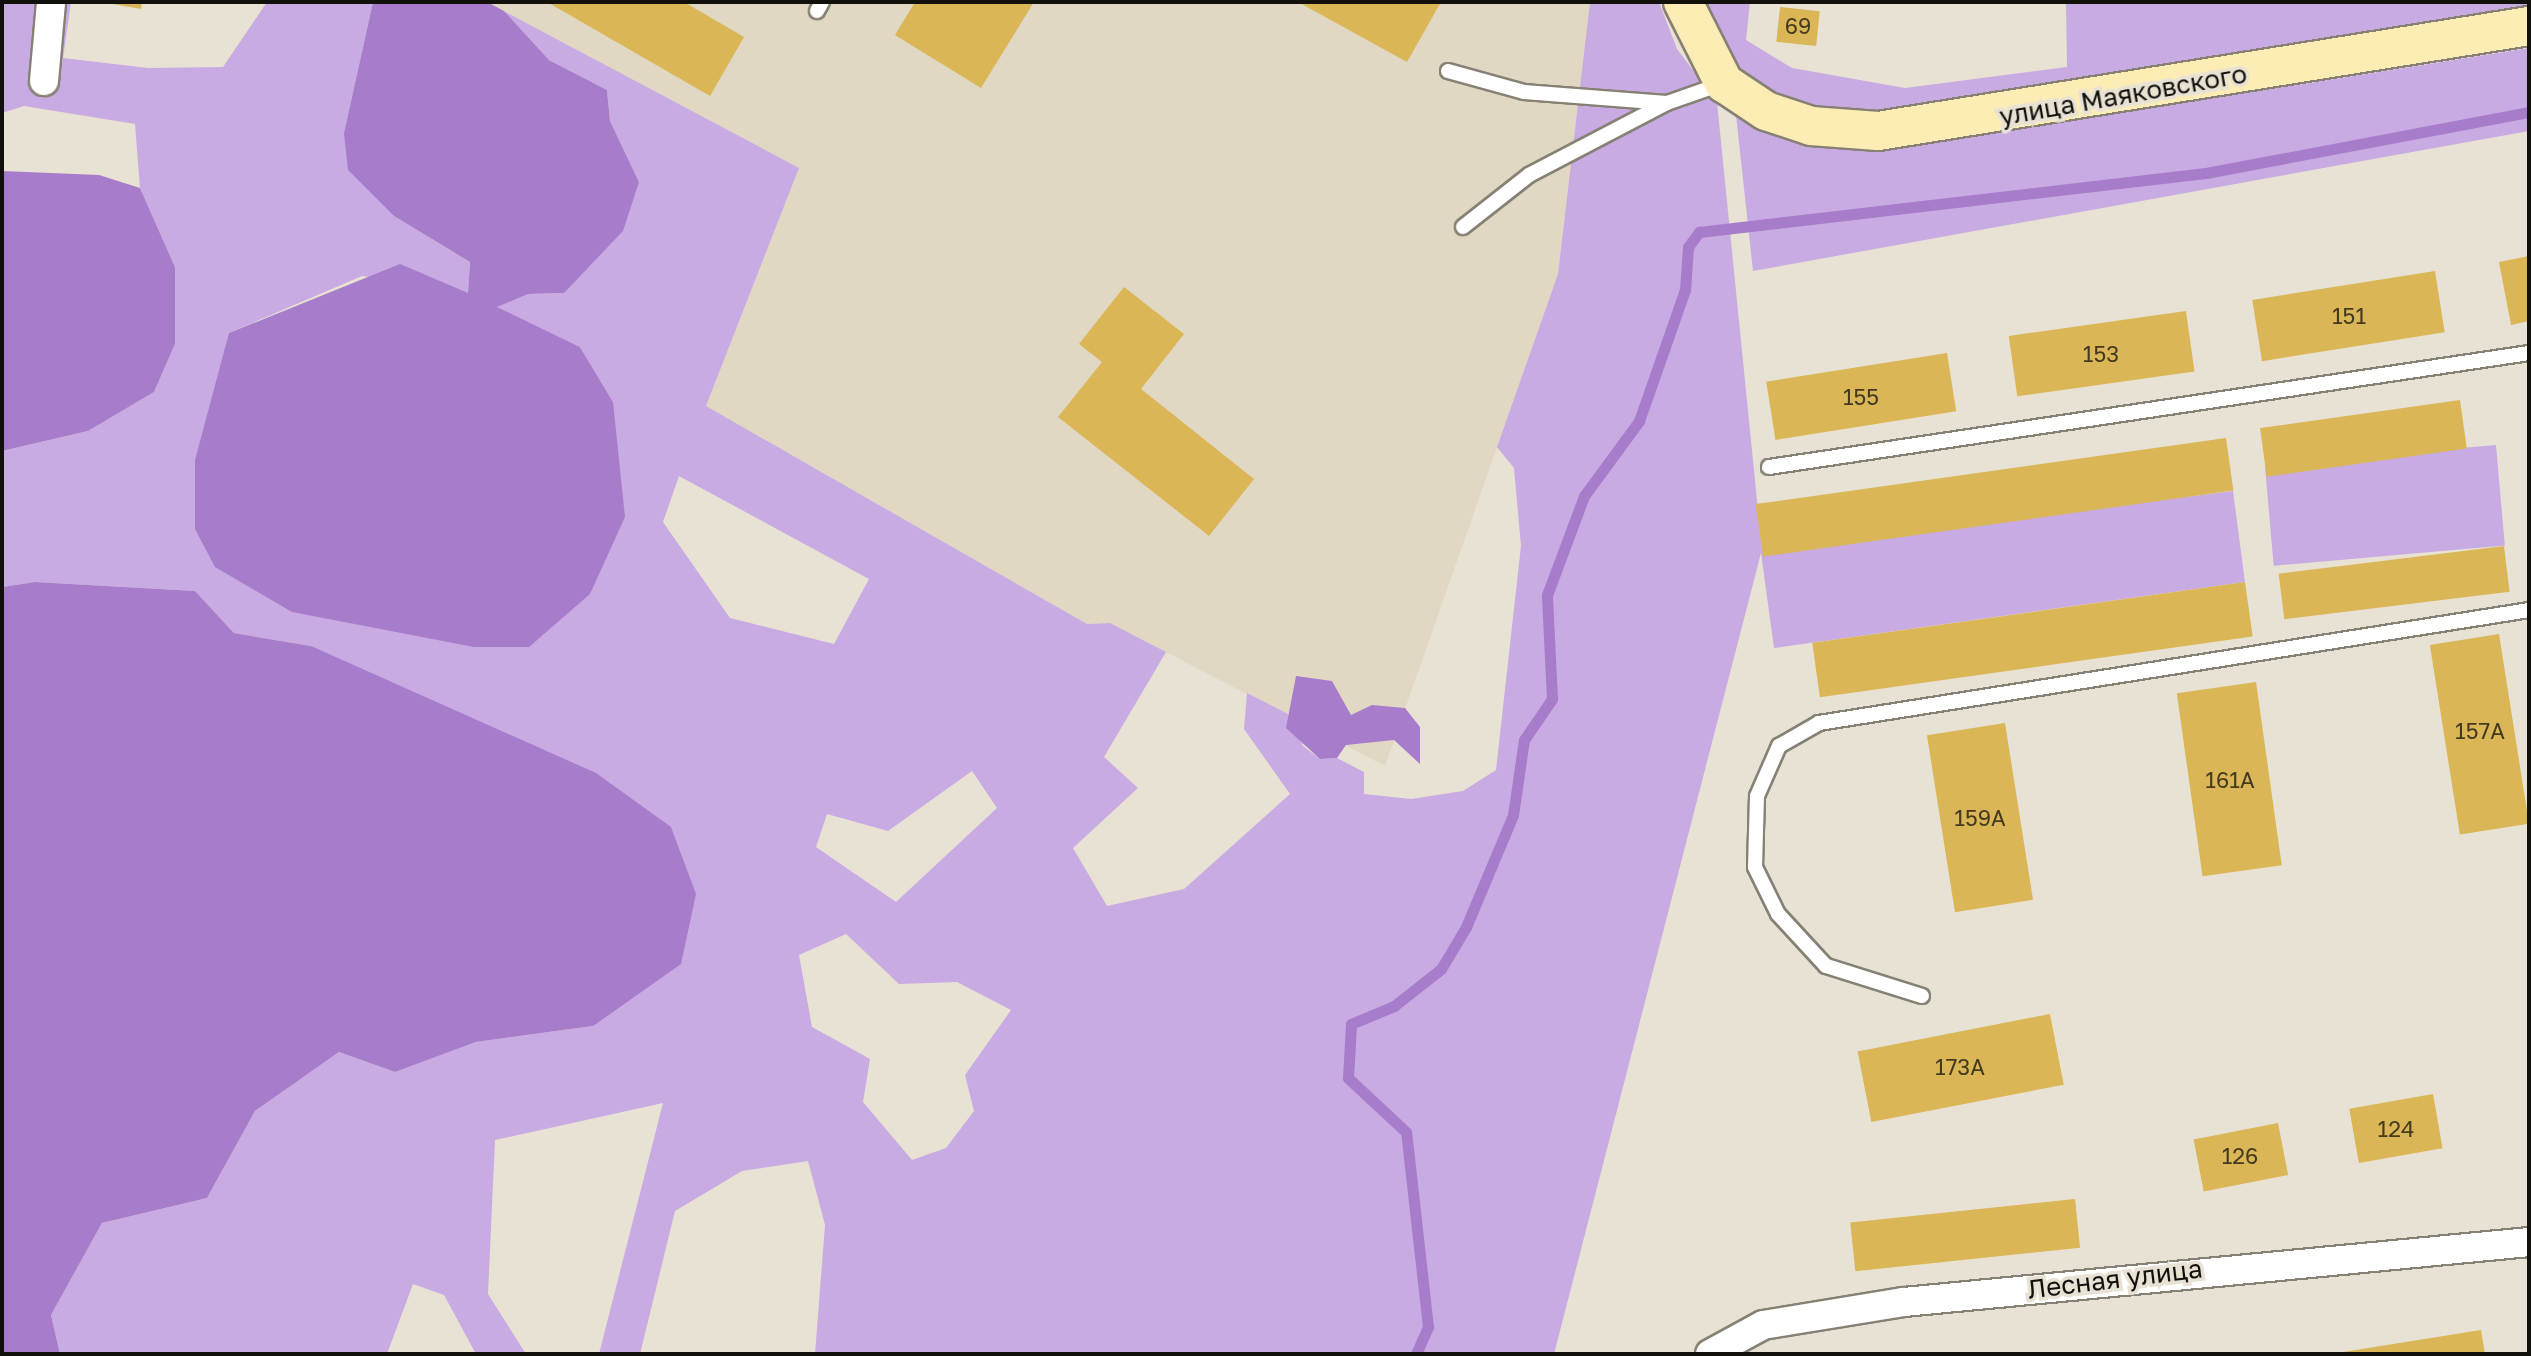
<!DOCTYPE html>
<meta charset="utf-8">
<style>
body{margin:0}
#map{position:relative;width:2531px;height:1356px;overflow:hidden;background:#e8e2d4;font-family:"Golos Text",sans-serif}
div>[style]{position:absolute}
.built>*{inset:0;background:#e1d8c3}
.green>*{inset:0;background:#c8abe2;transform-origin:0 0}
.water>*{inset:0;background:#a77ccb}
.stream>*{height:11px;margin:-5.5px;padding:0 5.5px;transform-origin:5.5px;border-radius:5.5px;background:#a77ccb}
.building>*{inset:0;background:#dab657;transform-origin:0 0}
.roads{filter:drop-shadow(2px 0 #868174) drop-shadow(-2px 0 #868174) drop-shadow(0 2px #868174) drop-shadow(0 -2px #868174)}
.lane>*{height:14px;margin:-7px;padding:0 7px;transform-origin:7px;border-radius:7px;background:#fff}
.street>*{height:28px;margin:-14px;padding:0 14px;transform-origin:14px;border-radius:14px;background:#fff}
.secondary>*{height:38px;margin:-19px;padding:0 19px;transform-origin:19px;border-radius:19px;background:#fdedb5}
span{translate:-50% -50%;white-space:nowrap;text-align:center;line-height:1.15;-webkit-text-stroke:7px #e8e2d4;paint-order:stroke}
.number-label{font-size:22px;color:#443a1e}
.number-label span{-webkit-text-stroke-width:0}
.street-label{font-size:26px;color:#12100b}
.frame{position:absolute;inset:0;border:4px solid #12100b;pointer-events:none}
</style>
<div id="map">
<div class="built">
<i style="clip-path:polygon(487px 2px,1590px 2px,1558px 274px,1385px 766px,1110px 623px,1087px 624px,706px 406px,799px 168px)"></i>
</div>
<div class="green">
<i style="clip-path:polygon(evenodd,4px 2px,37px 2px,31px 60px,55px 58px,61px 2px,71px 2px,63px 58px,148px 68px,223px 67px,267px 2px,373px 2px,344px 133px,394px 216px,470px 262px,468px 293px,362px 276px,229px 333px,220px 375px,613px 402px,580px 347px,496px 307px,528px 294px,564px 293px,639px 182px,610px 121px,607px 90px,549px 60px,504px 11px,799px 168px,706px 406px,1087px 624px,1110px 623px,1166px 652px,1104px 757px,1138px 788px,1073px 848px,1107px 906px,1184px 889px,1290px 794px,1244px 729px,1247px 693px,1288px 714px,1303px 746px,1320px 759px,1337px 758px,1364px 772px,1364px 794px,1411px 799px,1463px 791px,1496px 770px,1521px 546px,1514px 468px,1497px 447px,1558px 274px,1590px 2px,1659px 2px,1677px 49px,1717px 102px,1762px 550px,2233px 491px,2245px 582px,1774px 648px,1761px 553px,1554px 1354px,815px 1354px,825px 1225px,808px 1161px,742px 1171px,675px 1211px,640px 1354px,599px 1354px,663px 1103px,495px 1140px,488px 1294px,526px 1354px,476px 1354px,444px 1295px,413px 1284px,387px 1354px,60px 1354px,51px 1315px,102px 1223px,207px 1198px,255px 1111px,339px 1052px,395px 1072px,476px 1042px,593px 1026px,311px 646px,234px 633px,195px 591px,35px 582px,2px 587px,2px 451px,88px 431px,154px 392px,175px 344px,175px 267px,140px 188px,135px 124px,24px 106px,2px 113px,4px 2px,679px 476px,869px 579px,834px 644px,730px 618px,663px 522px,679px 476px,4px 2px,972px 771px,997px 808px,896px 902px,816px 847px,827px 814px,888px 831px,972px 771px,4px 2px,846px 934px,899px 984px,957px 982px,1011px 1010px,965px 1075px,974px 1111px,946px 1148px,912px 1160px,863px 1102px,870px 1059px,812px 1027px,799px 955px,846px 934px)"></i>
<i style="clip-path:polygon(1701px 2px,1750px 2px,1746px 40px,1792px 68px,1905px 88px,2067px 67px,2066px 2px,2529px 2px,2529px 10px,1878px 114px,1813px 110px,1776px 97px,1735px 70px)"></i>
<i style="clip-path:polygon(2529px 48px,2529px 131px,1753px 271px,1736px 115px,1802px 143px,1875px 152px)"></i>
<i style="left:2496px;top:445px;width:101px;height:232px;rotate:85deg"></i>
</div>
<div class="water">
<i style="clip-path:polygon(373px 2px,487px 2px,504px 11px,549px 60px,607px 90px,610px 121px,639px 182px,623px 231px,564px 293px,528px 294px,497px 307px,580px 347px,613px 402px,625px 517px,590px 594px,529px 647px,474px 647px,292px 612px,215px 567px,195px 529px,195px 460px,229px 333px,400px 264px,468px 293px,470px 262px,394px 216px,348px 170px,344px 133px)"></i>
<i style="clip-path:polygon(2px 171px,99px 175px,140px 188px,175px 267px,175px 344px,154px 392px,88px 431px,2px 451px)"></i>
<i style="clip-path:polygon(35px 582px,195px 591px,234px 633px,311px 646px,596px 773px,671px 827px,696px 894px,681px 964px,593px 1026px,476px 1042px,395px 1072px,339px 1052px,255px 1111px,207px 1198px,102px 1223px,51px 1315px,60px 1354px,2px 1354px,2px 587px)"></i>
<i style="clip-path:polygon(1296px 676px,1332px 681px,1351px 715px,1372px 705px,1405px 708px,1420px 727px,1420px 764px,1394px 740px,1346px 745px,1337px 758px,1320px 759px,1286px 728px)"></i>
</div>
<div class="stream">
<i style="left:1416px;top:1354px;width:30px;rotate:-66deg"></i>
<i style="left:1428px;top:1327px;width:196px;rotate:-96.4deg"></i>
<i style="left:1406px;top:1132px;width:79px;rotate:-137deg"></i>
<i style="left:1348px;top:1078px;width:54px;rotate:-86.8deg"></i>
<i style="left:1351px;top:1024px;width:47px;rotate:-22.7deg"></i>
<i style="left:1394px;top:1006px;width:60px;rotate:-38.2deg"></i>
<i style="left:1441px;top:969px;width:49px;rotate:-59.2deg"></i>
<i style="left:1466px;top:927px;width:121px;rotate:-67.2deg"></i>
<i style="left:1513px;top:815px;width:76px;rotate:-81.7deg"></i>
<i style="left:1524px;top:740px;width:50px;rotate:-55.7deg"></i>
<i style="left:1552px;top:699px;width:104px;rotate:-92.8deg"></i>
<i style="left:1547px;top:595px;width:106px;rotate:-69.5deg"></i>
<i style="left:1584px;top:496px;width:93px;rotate:-53.7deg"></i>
<i style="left:1639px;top:421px;width:139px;rotate:-70.7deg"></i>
<i style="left:1685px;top:290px;width:43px;rotate:-86deg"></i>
<i style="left:1688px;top:247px;width:19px;rotate:-54deg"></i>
<i style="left:1699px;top:232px;width:510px;rotate:-6.64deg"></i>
<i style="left:2206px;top:173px;width:329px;rotate:-10.7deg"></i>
</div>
<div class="building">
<i style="clip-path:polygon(101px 2px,142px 2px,141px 9px)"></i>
<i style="clip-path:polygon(547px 2px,684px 2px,744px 37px,710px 96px)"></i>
<i style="clip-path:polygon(915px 2px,1034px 2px,981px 88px,895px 35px)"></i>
<i style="clip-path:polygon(1298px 2px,1441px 2px,1407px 62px)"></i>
<i style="left:1780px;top:7px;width:40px;height:35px;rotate:6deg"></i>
<i style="clip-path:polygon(2529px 256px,2529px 321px,2511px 325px,2499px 262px)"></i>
<i style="left:2435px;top:271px;width:62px;height:185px;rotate:81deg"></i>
<i style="clip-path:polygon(1124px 287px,1184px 334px,1141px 389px,1254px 479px,1209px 536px,1058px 417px,1102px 362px,1079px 344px)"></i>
<i style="left:2186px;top:311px;width:61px;height:179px;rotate:82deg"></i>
<i style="left:1947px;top:353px;width:59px;height:183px;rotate:81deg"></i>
<i style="left:2460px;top:400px;width:49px;height:202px;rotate:82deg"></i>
<i style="left:2226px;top:438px;width:53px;height:475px;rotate:82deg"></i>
<i style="left:2504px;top:546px;width:46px;height:227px;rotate:83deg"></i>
<i style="left:2245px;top:582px;width:55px;height:437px;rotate:82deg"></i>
<i style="left:2499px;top:634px;width:192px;height:70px;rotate:81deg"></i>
<i style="left:2256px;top:682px;width:185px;height:80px;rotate:82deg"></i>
<i style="left:2005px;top:723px;width:179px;height:79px;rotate:81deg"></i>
<i style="left:2050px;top:1014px;width:72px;height:196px;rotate:79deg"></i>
<i style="left:2433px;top:1094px;width:55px;height:85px;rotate:80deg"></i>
<i style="left:2278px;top:1123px;width:53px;height:86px;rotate:79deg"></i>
<i style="left:2075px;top:1199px;width:49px;height:226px;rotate:84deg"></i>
<i style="clip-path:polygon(2481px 1330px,2485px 1354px,2343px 1354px,2343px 1352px)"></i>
</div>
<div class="roads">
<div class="lane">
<i style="left:817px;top:11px;width:10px;rotate:-61deg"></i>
<i style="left:1448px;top:71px;width:79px;rotate:15.4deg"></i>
<i style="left:1524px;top:92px;width:143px;rotate:4.4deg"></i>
<i style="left:1463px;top:227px;width:84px;rotate:-38.2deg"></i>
<i style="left:1529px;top:175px;width:156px;rotate:-27.6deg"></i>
<i style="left:1667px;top:103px;width:60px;rotate:-19.3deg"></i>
<i style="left:1769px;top:467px;width:769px;rotate:-8.53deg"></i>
<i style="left:1922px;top:996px;width:101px;rotate:-162.6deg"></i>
<i style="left:1826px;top:966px;width:71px;rotate:-132.7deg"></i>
<i style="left:1778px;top:914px;width:52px;rotate:-116.1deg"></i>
<i style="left:1755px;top:867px;width:71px;rotate:-88.4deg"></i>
<i style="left:1757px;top:796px;width:55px;rotate:-66.3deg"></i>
<i style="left:1779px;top:746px;width:46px;rotate:-29.9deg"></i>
<i style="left:1819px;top:723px;width:719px;rotate:-9.04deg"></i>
</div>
<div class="street">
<i style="left:44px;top:81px;width:79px;rotate:-84.9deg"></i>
<i style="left:1710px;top:1354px;width:60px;rotate:-28.7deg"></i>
<i style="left:1763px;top:1325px;width:143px;rotate:-9.3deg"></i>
<i style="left:1904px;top:1302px;width:628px;rotate:-5.48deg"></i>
</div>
<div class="secondary">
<i style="left:1683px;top:2px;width:91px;rotate:63.2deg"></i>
<i style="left:1724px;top:83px;width:50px;rotate:33.7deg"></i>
<i style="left:1766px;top:111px;width:47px;rotate:18.4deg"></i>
<i style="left:1811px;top:126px;width:67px;rotate:4.3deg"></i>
<i style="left:1878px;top:131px;width:659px;rotate:-9.16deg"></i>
</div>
</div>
<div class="number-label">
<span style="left:1798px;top:26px">69</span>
<span style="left:2349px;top:316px">151</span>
<span style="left:2101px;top:354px">153</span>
<span style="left:1861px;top:397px">155</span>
<span style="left:2480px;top:731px">157А</span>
<span style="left:2230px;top:780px">161А</span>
<span style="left:1980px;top:818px">159А</span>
<span style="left:1960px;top:1067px">173А</span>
<span style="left:2396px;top:1129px">124</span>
<span style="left:2240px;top:1156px">126</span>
</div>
<div class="street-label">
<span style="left:2123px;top:95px;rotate:-10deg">улица Маяковского</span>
<span style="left:2115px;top:1279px;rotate:-7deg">Лесная улица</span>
</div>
<div class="frame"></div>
</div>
